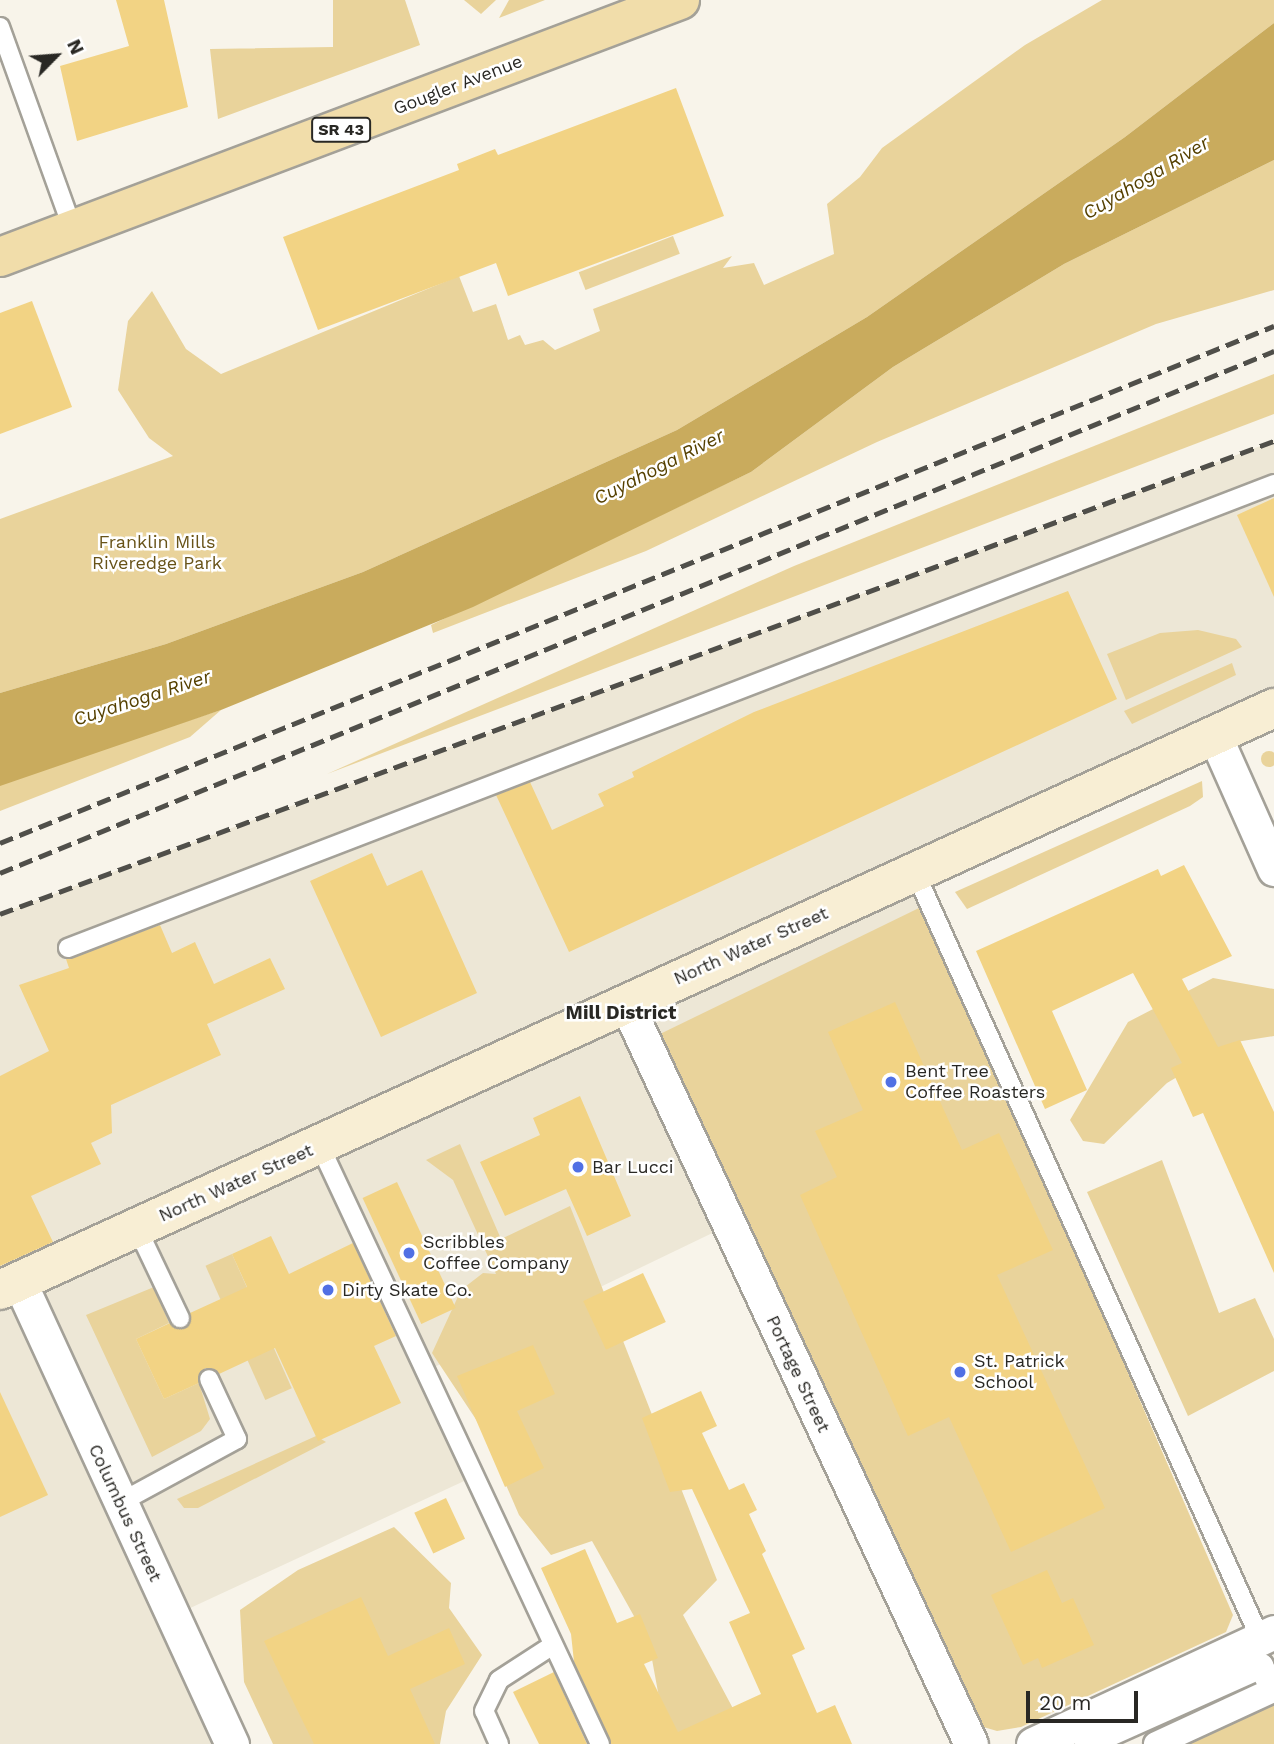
<!DOCTYPE html>
<style>
body{margin:0}
#map{position:relative;width:1274px;height:1744px;overflow:hidden;background:#f8f4ea;font-family:"Work Sans",sans-serif}
div>[style]{position:absolute}
.built>*{inset:0;background:#ede7d6}
.green>*{inset:0;background:#e9d39b;transform-origin:0 0}
.round{border-radius:50%}
.water>*{inset:0;background:#c9ab5d}
.building>*{inset:0;background:#f2d384;transform-origin:0 0}
.roads{filter:drop-shadow(2px 0 #a4a198) drop-shadow(-2px 0 #a4a198) drop-shadow(0 2px #a4a198) drop-shadow(0 -2px #a4a198)}
.service>*{height:18px;margin:-9px;padding:0 9px;transform-origin:9px;border-radius:9px;background:#fff}
.pedestrian>*{height:24px;margin:-12px;padding:0 12px;transform-origin:12px;border-radius:12px;background:#fff}
.minor>*{height:33px;margin:-16.5px;padding:0 16.5px;transform-origin:16.5px;border-radius:16.5px;background:#fff}
.secondary>*{height:38px;margin:-19px;padding:0 19px;transform-origin:19px;border-radius:19px;background:#f8eed4}
.primary>*{height:38px;margin:-19px;padding:0 19px;transform-origin:19px;border-radius:19px;background:#f1ddaa}
.rail>*{height:5px;margin-top:-2.5px;transform-origin:0;background:repeating-linear-gradient(90deg,#504f4a 0 14px,transparent 0 21px)}
.dots>*{width:19px;height:19px;translate:-50% -50%;box-sizing:border-box;border:4px solid #fff;border-radius:50%}
span{translate:-50% -50%;white-space:nowrap;text-align:center;line-height:1.15;-webkit-text-stroke:5px #fff;paint-order:stroke}
.shield-label span{padding:2px 5px;background:#fff;border:2px solid;border-radius:5px;-webkit-text-stroke-width:0}
.shield-label{font-size:16px;color:#292824;font-weight:700}
.street-label{font-size:18px;color:#292824}
.park-label{font-size:18px;color:#685318}
.poi-label{font-size:18px;color:#292824}
.left{translate:0 -50%;text-align:left}
.water-label{font-size:19px;color:#554000;font-style:italic}
.neighbourhood-label{font-size:19px;color:#292824;font-weight:700}
.north{position:absolute;left:21px;top:21px;width:70px;height:70px;-webkit-text-stroke:5px #fff;paint-order:stroke;rotate:65deg;font-size:19px;font-weight:700;line-height:28px;text-align:center;color:#292824}
.north::after{content:'';display:block;margin:auto;width:24px;height:32px;background:#292824;clip-path:polygon(50% 0,100% 100%,50% 72%,0 100%)}
.scale{position:absolute;left:1026px;top:1691px;width:112px;height:32px;box-sizing:border-box;border:4px solid #292824;border-top:0;padding-left:9px;font-size:21px;line-height:24px;white-space:nowrap;color:#292824;-webkit-text-stroke:5px #fff;paint-order:stroke}
</style>
<div id="map">
<div class="built">
<i style="clip-path:polygon(1274px 441px,1274px 708px,915px 872px,1023px 1113px,729px 1225px,426px 1371px,475px 1476px,173px 1616px,232px 1744px,0 1744px,0 914px)"></i>
</div>
<div class="green">
<i style="clip-path:polygon(333px 0,405px 0,420px 45px,218px 119px,210px 49px,333px 47px)"></i>
<i style="clip-path:polygon(464px 0,496px 0,481px 14px)"></i>
<i style="clip-path:polygon(509px 0,545px 0,499px 18px)"></i>
<i style="clip-path:polygon(1102px 0,1274px 0,1274px 23px,1125px 137px,867px 317px,677px 430px,363px 572px,166px 644px,0 693px,0 519px,173px 456px,149px 438px,118px 390px,128px 321px,152px 291px,186px 349px,221px 374px,459px 276px,473px 312px,496px 304px,508px 340px,520px 335px,525px 345px,543px 340px,555px 350px,600px 331px,593px 309px,732px 256px,723px 268px,754px 263px,764px 285px,834px 254px,827px 204px,860px 177px,882px 148px,1025px 45px)"></i>
<i style="clip-path:polygon(1274px 160px,1274px 290px,1156px 324px,877px 442px,646px 551px,433px 633px,431px 625px,751px 472px,893px 367px,1064px 264px)"></i>
<i style="left:673px;top:236px;width:19px;height:101px;rotate:69deg"></i>
<i style="clip-path:polygon(1274px 374px,1274px 414px,327px 774px,794px 566px)"></i>
<i style="clip-path:polygon(1198px 630px,1236px 639px,1242px 647px,1126px 700px,1107px 654px,1160px 633px)"></i>
<i style="clip-path:polygon(1232px 663px,1236px 675px,1132px 724px,1124px 711px)"></i>
<i style="clip-path:polygon(221px 710px,190px 737px,0 811px,0 781px)"></i>
<i class="round" style="left:1261px;top:751px;width:16px;height:16px"></i>
<i style="clip-path:polygon(1202px 781px,1203px 797px,1190px 806px,967px 909px,955px 892px)"></i>
<i style="clip-path:polygon(919px 908px,968px 1004px,1233px 1615px,1226px 1632px,1021px 1727px,997px 1731px,980px 1726px,660px 1034px)"></i>
<i style="clip-path:polygon(1213px 978px,1274px 989px,1274px 1036px,1236px 1042px,1167px 1083px,1104px 1144px,1083px 1141px,1070px 1120px,1128px 1022px)"></i>
<i style="clip-path:polygon(460px 1144px,501px 1239px,570px 1206px,717px 1580px,683px 1615px,752px 1744px,683px 1744px,660px 1703px,649px 1643px,592px 1541px,551px 1555px,519px 1515px,481px 1427px,432px 1353px,461px 1290px,483px 1273px,496px 1274px,453px 1180px,426px 1160px)"></i>
<i style="clip-path:polygon(1162px 1160px,1219px 1313px,1255px 1298px,1274px 1339px,1274px 1371px,1188px 1416px,1087px 1192px)"></i>
<i style="left:232px;top:1254px;width:147px;height:29px;rotate:66deg"></i>
<i style="clip-path:polygon(154px 1287px,169px 1323px,136px 1339px,164px 1399px,199px 1383px,210px 1419px,201px 1431px,152px 1457px,86px 1315px)"></i>
<i style="clip-path:polygon(316px 1436px,326px 1442px,198px 1508px,184px 1508px,177px 1499px)"></i>
<i style="clip-path:polygon(394px 1527px,451px 1583px,449px 1608px,482px 1655px,446px 1711px,440px 1744px,273px 1744px,244px 1682px,240px 1610px,298px 1570px)"></i>
<i style="clip-path:polygon(1274px 1695px,1274px 1744px,1169px 1744px)"></i>
</div>
<div class="water">
<i style="clip-path:polygon(1274px 23px,1274px 160px,1064px 264px,893px 367px,751px 472px,473px 607px,221px 710px,0 786px,0 693px,166px 644px,363px 572px,677px 430px,867px 317px,1125px 137px)"></i>
</div>
<div class="building">
<i style="clip-path:polygon(116px 0,164px 0,188px 107px,77px 141px,60px 66px,129px 46px)"></i>
<i style="clip-path:polygon(676px 88px,724px 216px,508px 296px,496px 263px,318px 330px,283px 237px,459px 170px,457px 164px,495px 149px,498px 155px)"></i>
<i style="clip-path:polygon(32px 301px,72px 407px,0 434px,0 313px)"></i>
<i style="clip-path:polygon(1274px 498px,1274px 597px,1237px 515px)"></i>
<i style="clip-path:polygon(1068px 591px,1117px 699px,569px 952px,496px 795px,530px 782px,552px 830px,604px 806px,598px 794px,634px 777px,632px 772px,754px 712px)"></i>
<i style="clip-path:polygon(372px 853px,387px 886px,422px 870px,477px 993px,381px 1037px,310px 881px)"></i>
<i style="clip-path:polygon(1184px 865px,1232px 956px,1182px 979px,1218px 1047px,1240px 1040px,1274px 1112px,1274px 1273px,1203px 1113px,1193px 1117px,1171px 1068px,1182px 1063px,1133px 973px,1052px 1011px,1087px 1090px,1045px 1109px,976px 951px,1158px 869px,1161px 876px)"></i>
<i style="clip-path:polygon(160px 925px,172px 953px,195px 942px,214px 984px,270px 958px,285px 989px,207px 1024px,221px 1055px,111px 1105px,112px 1133px,91px 1143px,101px 1164px,31px 1196px,53px 1242px,0 1266px,0 1076px,49px 1051px,19px 985px,69px 968px,66px 959px)"></i>
<i style="clip-path:polygon(895px 1002px,962px 1150px,999px 1133px,1053px 1250px,997px 1275px,1105px 1508px,1011px 1552px,949px 1417px,908px 1436px,800px 1195px,837px 1177px,815px 1131px,863px 1110px,828px 1032px)"></i>
<i style="clip-path:polygon(580px 1096px,631px 1216px,587px 1236px,566px 1189px,505px 1216px,480px 1162px,540px 1135px,533px 1118px)"></i>
<i style="left:397px;top:1182px;width:139px;height:38px;rotate:65deg"></i>
<i style="clip-path:polygon(271px 1236px,289px 1274px,353px 1243px,396px 1336px,374px 1346px,401px 1403px,318px 1441px,275px 1348px,219px 1374px,205px 1368px,199px 1383px,164px 1399px,136px 1339px,170px 1323px,184px 1328px,190px 1313px,247px 1287px,232px 1254px)"></i>
<i style="left:643px;top:1273px;width:54px;height:66px;rotate:65deg"></i>
<i style="clip-path:polygon(533px 1345px,555px 1394px,517px 1411px,544px 1468px,505px 1487px,457px 1376px)"></i>
<i style="clip-path:polygon(701px 1391px,717px 1426px,702px 1433px,729px 1490px,744px 1483px,757px 1510px,749px 1514px,766px 1551px,762px 1554px,805px 1649px,792px 1655px,817px 1713px,835px 1705px,852px 1744px,611px 1744px,574px 1662px,571px 1634px,541px 1568px,585px 1549px,617px 1623px,640px 1614px,658px 1658px,644px 1664px,678px 1732px,761px 1694px,729px 1622px,750px 1613px,692px 1489px,670px 1492px,642px 1418px)"></i>
<i style="clip-path:polygon(0 1392px,48px 1495px,0 1517px)"></i>
<i style="left:446px;top:1498px;width:45px;height:35px;rotate:65deg"></i>
<i style="clip-path:polygon(1047px 1570px,1062px 1603px,1073px 1598px,1094px 1645px,1042px 1668px,1038px 1658px,1023px 1665px,991px 1595px)"></i>
<i style="clip-path:polygon(361px 1597px,388px 1656px,449px 1628px,465px 1664px,410px 1689px,435px 1744px,314px 1744px,283px 1681px,264px 1641px)"></i>
<i style="clip-path:polygon(554px 1672px,587px 1744px,539px 1744px,513px 1692px)"></i>
</div>
<div class="roads">
<div class="service">
<i style="left:0;top:27px;width:216px;rotate:70.2deg"></i>
<i style="left:915px;top:872px;width:840px;rotate:65.75deg"></i>
<i style="left:68px;top:948px;width:1292px;rotate:-21.04deg"></i>
<i style="left:320px;top:1146px;width:660px;rotate:64.91deg"></i>
<i style="left:137px;top:1228px;width:100px;rotate:64.5deg"></i>
<i style="left:121px;top:1502px;width:132px;rotate:-28.5deg"></i>
<i style="left:237px;top:1439px;width:66px;rotate:-115deg"></i>
<i style="left:499px;top:1744px;width:36px;rotate:-114deg"></i>
<i style="left:484px;top:1711px;width:34px;rotate:-64deg"></i>
<i style="left:499px;top:1680px;width:64px;rotate:-32.9deg"></i>
</div>
<div class="pedestrian">
<i style="left:1087px;top:1744px;width:191px;rotate:-24.1deg"></i>
<i style="left:1261px;top:1666px;width:27px;rotate:63deg"></i>
<i style="left:1273px;top:1690px;width:129px;rotate:155.2deg"></i>
</div>
<div class="minor">
<i style="left:1214px;top:734px;width:148px;rotate:66deg"></i>
<i style="left:626px;top:1003px;width:817px;rotate:65.03deg"></i>
<i style="left:19px;top:1281px;width:510px;rotate:65.3deg"></i>
<i style="left:1033px;top:1744px;width:266px;rotate:-24.9deg"></i>
</div>
<div class="secondary">
<i style="left:0;top:1290px;width:1401px;rotate:-24.55deg"></i>
</div>
<div class="primary">
<i style="left:0;top:257px;width:727px;rotate:-20.7deg"></i>
</div>
</div>
<div class="rail">
<i style="left:0;top:843px;width:1375px;rotate:-22.09deg"></i>
<i style="left:0;top:873px;width:1377px;rotate:-22.28deg"></i>
<i style="left:0;top:914px;width:1359px;rotate:-20.37deg"></i>
</div>
<div class="dots">
<i style="left:891px;top:1082px;background:#5170e4"></i>
<i style="left:578px;top:1167px;background:#5170e4"></i>
<i style="left:409px;top:1253px;background:#5170e4"></i>
<i style="left:328px;top:1290px;background:#5170e4"></i>
<i style="left:960px;top:1372px;background:#5170e4"></i>
</div>
<div class="shield-label">
<span style="left:341px;top:130px">SR 43</span>
</div>
<div class="street-label">
<span style="left:458px;top:85px;rotate:-21deg">Gougler Avenue</span>
<span style="left:751px;top:946px;rotate:-24deg">North Water Street</span>
<span style="left:236px;top:1183px;rotate:-24deg">North Water Street</span>
<span style="left:798px;top:1374px;rotate:65deg">Portage Street</span>
<span style="left:125px;top:1513px;rotate:65deg">Columbus Street</span>
</div>
<div class="park-label">
<span style="left:157px;top:553px">Franklin Mills<br>Riveredge Park</span>
</div>
<div class="poi-label">
<span class="left" style="left:905px;top:1082px">Bent Tree<br>Coffee Roasters</span>
<span class="left" style="left:592px;top:1167px">Bar Lucci</span>
<span class="left" style="left:423px;top:1253px">Scribbles<br>Coffee Company</span>
<span class="left" style="left:342px;top:1290px">Dirty Skate Co.</span>
<span class="left" style="left:974px;top:1372px">St. Patrick<br>School</span>
</div>
<div class="water-label">
<span style="left:1146px;top:178px;rotate:-31deg">Cuyahoga River</span>
<span style="left:659px;top:467px;rotate:-27deg">Cuyahoga River</span>
<span style="left:142px;top:698px;rotate:-18deg">Cuyahoga River</span>
</div>
<div class="neighbourhood-label">
<span style="left:621px;top:1013px">Mill District</span>
</div>
<div class="north">N</div>
<div class="scale">20 m</div>
</div>
